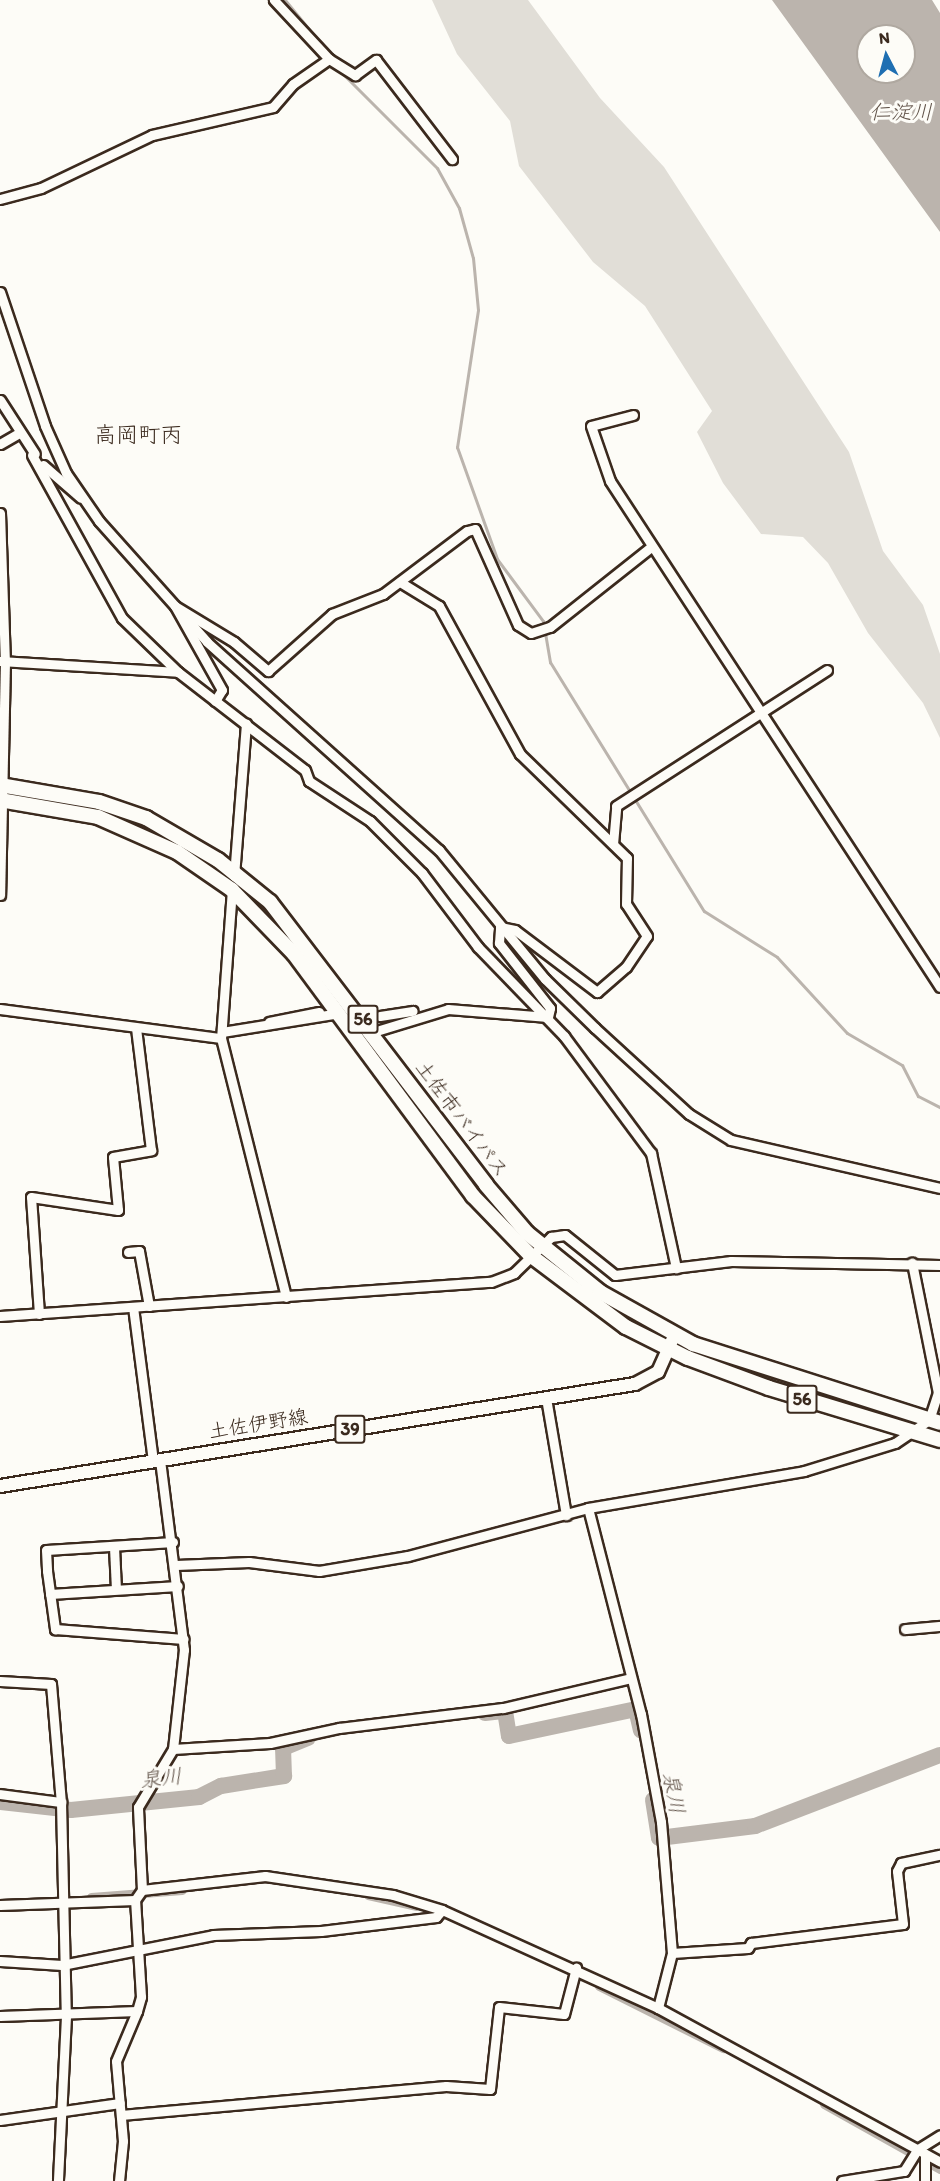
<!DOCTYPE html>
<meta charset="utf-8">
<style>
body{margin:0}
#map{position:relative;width:940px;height:2181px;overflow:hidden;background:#fdfcf7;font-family:Itim,"Klee One",sans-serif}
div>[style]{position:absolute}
.green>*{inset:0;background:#e1ded7}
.water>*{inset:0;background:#bbb4ad}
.stream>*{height:3px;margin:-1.5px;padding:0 1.5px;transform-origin:1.5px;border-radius:1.5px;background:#bbb4ad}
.canal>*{height:9px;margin:-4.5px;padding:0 4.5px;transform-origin:4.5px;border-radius:4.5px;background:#bbb4ad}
.river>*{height:16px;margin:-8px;padding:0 8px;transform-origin:8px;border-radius:8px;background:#bbb4ad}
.minor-tunnel>*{height:9px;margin-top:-4.5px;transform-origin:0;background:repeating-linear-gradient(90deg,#d6d2cc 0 9px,transparent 0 13.5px)}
.roads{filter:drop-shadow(2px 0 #3b2a1e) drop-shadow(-2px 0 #3b2a1e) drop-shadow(0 2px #3b2a1e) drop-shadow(0 -2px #3b2a1e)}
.minor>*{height:9px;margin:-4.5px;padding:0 4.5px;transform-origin:4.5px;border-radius:4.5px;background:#fdfcf7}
.major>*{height:12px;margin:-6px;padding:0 6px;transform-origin:6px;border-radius:6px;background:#fdfcf7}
.highway>*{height:14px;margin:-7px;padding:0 7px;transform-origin:7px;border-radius:7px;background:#fdfcf7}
span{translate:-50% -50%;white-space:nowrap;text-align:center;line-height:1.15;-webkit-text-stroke:6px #fdfcf7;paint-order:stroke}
.shield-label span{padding:2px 4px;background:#fdfcf7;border:2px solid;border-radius:4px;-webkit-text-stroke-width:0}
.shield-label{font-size:18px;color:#3b2a1e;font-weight:700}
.street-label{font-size:20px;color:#3b2a1e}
.water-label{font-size:21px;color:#615349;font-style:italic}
.quarter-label{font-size:22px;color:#3b2a1e}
.north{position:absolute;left:856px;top:24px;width:60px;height:60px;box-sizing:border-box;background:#fdfcf7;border:2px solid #afa8a0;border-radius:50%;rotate:354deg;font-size:16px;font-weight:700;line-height:24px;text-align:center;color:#3b2a1e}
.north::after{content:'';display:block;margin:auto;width:21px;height:27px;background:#1f6fb2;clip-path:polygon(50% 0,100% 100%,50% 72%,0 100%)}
</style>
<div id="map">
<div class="green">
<i style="clip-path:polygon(432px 0,528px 0,600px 98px,664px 167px,849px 452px,883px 551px,923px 605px,940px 654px,940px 738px,923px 703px,868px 633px,828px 563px,803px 537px,761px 534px,723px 483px,697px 432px,712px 411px,645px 306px,593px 262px,519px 166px,510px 121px,457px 54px)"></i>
</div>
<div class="water">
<i style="clip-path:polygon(evenodd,772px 0,932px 0,940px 13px,940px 232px,772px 0,868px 36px,904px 36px,904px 72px,868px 72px,868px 36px)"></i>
</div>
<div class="stream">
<i style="left:285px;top:0;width:52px;rotate:50.5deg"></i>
<i style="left:339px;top:70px;width:139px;rotate:45deg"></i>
<i style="left:437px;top:168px;width:46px;rotate:61.2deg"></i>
<i style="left:459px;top:208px;width:52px;rotate:74.4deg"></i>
<i style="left:473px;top:258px;width:52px;rotate:84.5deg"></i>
<i style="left:478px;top:310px;width:139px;rotate:98.7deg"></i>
<i style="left:457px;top:447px;width:119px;rotate:70.3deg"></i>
<i style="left:497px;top:559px;width:77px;rotate:53.4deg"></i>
<i style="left:543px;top:621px;width:42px;rotate:80.3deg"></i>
<i style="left:550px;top:662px;width:293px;rotate:58.3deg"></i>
<i style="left:704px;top:911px;width:86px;rotate:32.2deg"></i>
<i style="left:777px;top:957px;width:103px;rotate:47.4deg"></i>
<i style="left:847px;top:1033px;width:64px;rotate:30.2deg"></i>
<i style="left:902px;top:1065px;width:35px;rotate:63deg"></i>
<i style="left:918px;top:1096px;width:25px;rotate:27deg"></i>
</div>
<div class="canal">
<i style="left:368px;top:1895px;width:49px;rotate:12.9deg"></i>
<i style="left:91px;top:1897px;width:91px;rotate:-4.4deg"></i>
<i style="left:599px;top:1986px;width:139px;rotate:26.6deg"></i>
<i style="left:824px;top:2104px;width:133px;rotate:29.3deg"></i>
</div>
<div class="river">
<i style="left:485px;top:1713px;width:20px;rotate:-6deg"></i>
<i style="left:505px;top:1711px;width:25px;rotate:81deg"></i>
<i style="left:509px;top:1736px;width:130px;rotate:-12deg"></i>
<i style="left:636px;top:1709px;width:22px;rotate:77deg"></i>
<i style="left:653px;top:1800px;width:38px;rotate:81deg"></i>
<i style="left:659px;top:1838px;width:97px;rotate:-7.1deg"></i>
<i style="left:755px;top:1826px;width:198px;rotate:-21deg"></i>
<i style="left:0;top:1802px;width:71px;rotate:6.4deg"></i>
<i style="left:71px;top:1810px;width:129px;rotate:-5.8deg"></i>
<i style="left:199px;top:1797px;width:25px;rotate:-27deg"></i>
<i style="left:221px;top:1786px;width:64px;rotate:-9deg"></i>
<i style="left:284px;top:1776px;width:28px;rotate:-92deg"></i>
<i style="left:283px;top:1748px;width:27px;rotate:-22deg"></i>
</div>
<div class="minor-tunnel">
<i style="left:353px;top:1014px;width:27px;rotate:4deg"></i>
</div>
<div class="roads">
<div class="minor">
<i style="left:329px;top:59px;width:31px;rotate:32deg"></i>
<i style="left:355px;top:75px;width:26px;rotate:-36deg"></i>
<i style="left:376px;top:60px;width:125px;rotate:52.5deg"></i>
<i style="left:0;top:199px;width:42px;rotate:-15deg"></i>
<i style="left:41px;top:188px;width:123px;rotate:-25.5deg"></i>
<i style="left:152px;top:135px;width:124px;rotate:-13deg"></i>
<i style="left:273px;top:107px;width:30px;rotate:-49deg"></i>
<i style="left:293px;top:84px;width:44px;rotate:-34.8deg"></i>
<i style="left:329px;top:59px;width:81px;rotate:-133deg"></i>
<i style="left:0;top:292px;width:141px;rotate:71.4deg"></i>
<i style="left:45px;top:426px;width:51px;rotate:65.9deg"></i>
<i style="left:66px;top:473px;width:58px;rotate:55.5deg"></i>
<i style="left:99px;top:521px;width:162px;rotate:48.2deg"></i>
<i style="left:207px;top:642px;width:312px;rotate:41.9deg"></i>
<i style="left:439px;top:850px;width:167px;rotate:50.6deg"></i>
<i style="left:545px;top:979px;width:70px;rotate:44.4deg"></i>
<i style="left:595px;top:1028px;width:127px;rotate:42.5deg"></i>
<i style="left:689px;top:1114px;width:49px;rotate:31.8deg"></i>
<i style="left:731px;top:1140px;width:214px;rotate:12.9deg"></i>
<i style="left:0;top:400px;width:64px;rotate:57.1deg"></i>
<i style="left:633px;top:415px;width:43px;rotate:165.3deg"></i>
<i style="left:591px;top:426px;width:58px;rotate:70.9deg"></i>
<i style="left:610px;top:481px;width:604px;rotate:56.89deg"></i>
<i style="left:0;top:444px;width:22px;rotate:-30deg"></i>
<i style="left:32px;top:455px;width:186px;rotate:61.1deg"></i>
<i style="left:122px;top:618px;width:78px;rotate:44deg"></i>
<i style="left:178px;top:672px;width:160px;rotate:37.7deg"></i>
<i style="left:305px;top:770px;width:12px;rotate:70deg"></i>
<i style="left:309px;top:781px;width:73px;rotate:33.3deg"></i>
<i style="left:370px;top:821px;width:74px;rotate:45deg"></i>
<i style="left:422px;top:873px;width:93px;rotate:52.9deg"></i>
<i style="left:478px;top:947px;width:124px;rotate:46deg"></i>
<i style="left:564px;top:1036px;width:146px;rotate:53.4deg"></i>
<i style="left:651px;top:1153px;width:118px;rotate:77.7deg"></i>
<i style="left:43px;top:465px;width:50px;rotate:41deg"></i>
<i style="left:0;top:513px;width:148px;rotate:88.1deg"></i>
<i style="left:5px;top:661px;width:234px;rotate:91.2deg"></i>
<i style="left:0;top:661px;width:178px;rotate:3.5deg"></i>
<i style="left:215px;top:701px;width:13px;rotate:-58deg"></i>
<i style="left:222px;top:690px;width:96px;rotate:-119.2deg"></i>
<i style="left:175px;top:606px;width:69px;rotate:31.4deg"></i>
<i style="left:234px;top:642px;width:45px;rotate:40.5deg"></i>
<i style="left:268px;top:671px;width:86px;rotate:-41.7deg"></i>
<i style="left:332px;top:614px;width:55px;rotate:-21.4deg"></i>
<i style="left:383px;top:594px;width:105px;rotate:-36.9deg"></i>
<i style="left:467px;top:531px;width:8px;rotate:-14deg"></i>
<i style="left:475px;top:529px;width:105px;rotate:65.9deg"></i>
<i style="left:518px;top:625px;width:15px;rotate:32deg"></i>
<i style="left:531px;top:633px;width:20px;rotate:-18deg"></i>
<i style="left:550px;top:627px;width:129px;rotate:-38.4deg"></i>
<i style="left:613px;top:844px;width:38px;rotate:-85deg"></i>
<i style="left:616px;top:806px;width:251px;rotate:-32.8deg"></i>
<i style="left:234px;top:876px;width:153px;rotate:-85.5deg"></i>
<i style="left:232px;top:889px;width:149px;rotate:94.2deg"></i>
<i style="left:221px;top:1038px;width:267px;rotate:75.9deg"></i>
<i style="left:0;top:1009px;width:223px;rotate:7.5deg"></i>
<i style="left:380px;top:1016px;width:33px;rotate:-9deg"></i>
<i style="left:269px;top:1022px;width:51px;rotate:-11.3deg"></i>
<i style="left:222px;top:1032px;width:119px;rotate:-9.2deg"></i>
<i style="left:373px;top:1032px;width:78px;rotate:-17deg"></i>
<i style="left:448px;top:1009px;width:100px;rotate:4.6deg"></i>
<i style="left:548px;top:1017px;width:9px;rotate:-77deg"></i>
<i style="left:550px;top:1008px;width:83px;rotate:-128.1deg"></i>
<i style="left:499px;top:943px;width:16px;rotate:-86deg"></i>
<i style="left:500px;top:927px;width:15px;rotate:11deg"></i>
<i style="left:515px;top:930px;width:103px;rotate:37.1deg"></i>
<i style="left:597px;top:992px;width:38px;rotate:-41deg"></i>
<i style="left:626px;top:967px;width:37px;rotate:-56deg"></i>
<i style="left:647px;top:936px;width:38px;rotate:-123deg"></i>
<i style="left:626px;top:904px;width:46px;rotate:-88.8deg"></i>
<i style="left:627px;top:858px;width:149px;rotate:-135.8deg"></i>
<i style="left:520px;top:754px;width:169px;rotate:-118.7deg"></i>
<i style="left:439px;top:606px;width:46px;rotate:-148.4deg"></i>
<i style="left:128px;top:1252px;width:11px;rotate:-5deg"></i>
<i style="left:139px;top:1251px;width:56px;rotate:79.7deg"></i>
<i style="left:133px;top:1307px;width:155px;rotate:82.6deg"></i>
<i style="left:39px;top:1314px;width:117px;rotate:-93.9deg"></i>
<i style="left:31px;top:1197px;width:88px;rotate:8.5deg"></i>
<i style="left:118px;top:1210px;width:53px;rotate:-95.4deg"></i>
<i style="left:113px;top:1157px;width:39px;rotate:-10deg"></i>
<i style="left:151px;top:1150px;width:123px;rotate:-97deg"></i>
<i style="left:0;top:1316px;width:492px;rotate:-4deg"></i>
<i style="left:491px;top:1282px;width:25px;rotate:-21deg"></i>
<i style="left:514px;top:1273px;width:52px;rotate:-44.2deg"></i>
<i style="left:551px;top:1237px;width:14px;rotate:-8deg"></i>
<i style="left:565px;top:1235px;width:64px;rotate:38.7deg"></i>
<i style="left:615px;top:1275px;width:117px;rotate:-6.9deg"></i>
<i style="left:731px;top:1261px;width:209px;rotate:1.1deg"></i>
<i style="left:546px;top:1398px;width:119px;rotate:80.3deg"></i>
<i style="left:588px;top:1508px;width:213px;rotate:75.6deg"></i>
<i style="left:641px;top:1714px;width:110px;rotate:79.5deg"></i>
<i style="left:661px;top:1822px;width:131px;rotate:85.2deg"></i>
<i style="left:672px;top:1953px;width:57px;rotate:104.3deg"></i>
<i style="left:173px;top:1542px;width:127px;rotate:176.4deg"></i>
<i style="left:46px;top:1550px;width:21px;rotate:87deg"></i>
<i style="left:47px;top:1571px;width:59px;rotate:82.1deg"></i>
<i style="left:55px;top:1629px;width:129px;rotate:4.4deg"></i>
<i style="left:114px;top:1547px;width:42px;rotate:87.3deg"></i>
<i style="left:176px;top:1565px;width:73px;rotate:-2.4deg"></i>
<i style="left:249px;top:1562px;width:71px;rotate:7.3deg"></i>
<i style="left:319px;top:1571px;width:90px;rotate:-9.6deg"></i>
<i style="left:408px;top:1556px;width:186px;rotate:-14.9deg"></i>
<i style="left:588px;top:1508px;width:219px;rotate:-9.7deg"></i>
<i style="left:804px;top:1471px;width:95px;rotate:-17.1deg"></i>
<i style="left:895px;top:1443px;width:41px;rotate:-34.1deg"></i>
<i style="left:929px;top:1420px;width:28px;rotate:-72deg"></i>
<i style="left:938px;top:1393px;width:133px;rotate:-101.3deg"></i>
<i style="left:50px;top:1594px;width:128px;rotate:-3.6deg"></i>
<i style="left:905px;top:1629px;width:35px;rotate:-5deg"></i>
<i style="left:0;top:1681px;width:51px;rotate:3.4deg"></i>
<i style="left:51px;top:1684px;width:118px;rotate:85.2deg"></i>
<i style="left:61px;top:1802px;width:214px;rotate:88.7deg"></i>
<i style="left:66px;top:2016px;width:165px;rotate:92.8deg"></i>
<i style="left:173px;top:1749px;width:97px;rotate:-3.5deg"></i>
<i style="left:270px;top:1743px;width:71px;rotate:-12.3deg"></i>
<i style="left:339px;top:1728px;width:165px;rotate:-7deg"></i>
<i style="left:503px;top:1708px;width:131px;rotate:-13.2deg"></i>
<i style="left:0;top:1794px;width:62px;rotate:7.5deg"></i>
<i style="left:142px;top:1890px;width:124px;rotate:-6.5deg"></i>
<i style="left:265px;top:1876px;width:129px;rotate:8.4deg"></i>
<i style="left:393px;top:1895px;width:51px;rotate:17deg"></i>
<i style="left:442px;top:1910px;width:237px;rotate:24.4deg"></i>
<i style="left:658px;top:2008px;width:321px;rotate:28.6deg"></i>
<i style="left:0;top:1905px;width:135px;rotate:-2.1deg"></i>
<i style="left:672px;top:1953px;width:76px;rotate:-3.8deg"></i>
<i style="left:748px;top:1948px;width:6px;rotate:-59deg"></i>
<i style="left:751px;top:1943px;width:153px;rotate:-7.1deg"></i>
<i style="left:903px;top:1924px;width:53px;rotate:-96.5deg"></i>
<i style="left:897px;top:1871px;width:9px;rotate:-63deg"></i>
<i style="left:901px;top:1863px;width:40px;rotate:-12deg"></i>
<i style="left:0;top:1961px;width:62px;rotate:3.7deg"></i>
<i style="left:62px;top:1965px;width:154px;rotate:-11.2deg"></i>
<i style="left:213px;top:1935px;width:108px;rotate:-2.1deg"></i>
<i style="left:321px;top:1931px;width:116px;rotate:-6.9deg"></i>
<i style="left:436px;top:1917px;width:9px;rotate:-49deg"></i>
<i style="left:0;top:2016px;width:137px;rotate:-2.1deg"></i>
<i style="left:137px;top:2011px;width:15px;rotate:-74deg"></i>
<i style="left:141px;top:1997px;width:97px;rotate:-93.5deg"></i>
<i style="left:135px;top:1900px;width:12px;rotate:-55deg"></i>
<i style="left:142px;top:1890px;width:83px;rotate:-92.8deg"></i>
<i style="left:138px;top:1807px;width:68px;rotate:-58.9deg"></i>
<i style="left:173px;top:1749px;width:100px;rotate:-83.7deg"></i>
<i style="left:184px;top:1650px;width:192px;rotate:-97.2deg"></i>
<i style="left:121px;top:2115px;width:326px;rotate:-5.1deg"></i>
<i style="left:446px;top:2086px;width:44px;rotate:3.9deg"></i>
<i style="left:490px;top:2089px;width:82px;rotate:-83.7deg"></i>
<i style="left:499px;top:2007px;width:65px;rotate:6.1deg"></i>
<i style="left:564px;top:2014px;width:48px;rotate:-75.4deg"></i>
<i style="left:0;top:2120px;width:121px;rotate:-8.1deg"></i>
<i style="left:119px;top:2181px;width:40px;rotate:-84.3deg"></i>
<i style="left:123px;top:2141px;width:80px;rotate:-95deg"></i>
<i style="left:116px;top:2061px;width:54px;rotate:-67.2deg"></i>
<i style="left:842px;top:2181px;width:63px;rotate:-9.2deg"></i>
<i style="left:904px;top:2171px;width:26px;rotate:-58deg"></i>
<i style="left:918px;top:2149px;width:26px;rotate:-32deg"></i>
<i style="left:925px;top:2181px;width:27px;rotate:-90deg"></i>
</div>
<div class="major">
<i style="left:0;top:1486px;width:643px;rotate:-9.13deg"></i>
<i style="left:635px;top:1384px;width:26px;rotate:-28deg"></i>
<i style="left:658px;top:1372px;width:39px;rotate:-66deg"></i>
</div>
<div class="highway">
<i style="left:0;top:785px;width:100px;rotate:9.7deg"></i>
<i style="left:99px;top:802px;width:50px;rotate:18.8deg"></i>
<i style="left:146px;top:818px;width:83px;rotate:30.3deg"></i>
<i style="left:218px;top:860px;width:67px;rotate:38.9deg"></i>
<i style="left:270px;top:902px;width:356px;rotate:52.6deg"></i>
<i style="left:486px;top:1185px;width:63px;rotate:49.5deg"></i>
<i style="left:527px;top:1233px;width:94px;rotate:38.9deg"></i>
<i style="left:600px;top:1292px;width:107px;rotate:29.2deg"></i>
<i style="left:693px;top:1344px;width:259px;rotate:17.7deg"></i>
<i style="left:0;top:800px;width:99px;rotate:9.8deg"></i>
<i style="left:98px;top:817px;width:86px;rotate:23.9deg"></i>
<i style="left:177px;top:852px;width:67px;rotate:34.6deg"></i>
<i style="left:232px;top:890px;width:89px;rotate:45.9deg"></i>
<i style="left:294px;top:954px;width:301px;rotate:53.5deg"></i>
<i style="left:473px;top:1196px;width:82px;rotate:46deg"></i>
<i style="left:530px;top:1255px;width:120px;rotate:36.9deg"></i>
<i style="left:626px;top:1327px;width:69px;rotate:26.6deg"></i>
<i style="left:688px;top:1358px;width:86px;rotate:20.3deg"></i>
<i style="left:769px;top:1388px;width:179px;rotate:16.9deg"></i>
</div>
</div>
<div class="shield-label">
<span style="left:363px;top:1019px">56</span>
<span style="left:802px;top:1399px">56</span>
<span style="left:350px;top:1429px">39</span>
</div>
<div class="street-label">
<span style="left:462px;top:1119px;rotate:53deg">土佐市バイパス</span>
<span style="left:258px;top:1424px;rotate:-9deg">土佐伊野線</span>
</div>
<div class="water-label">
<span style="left:901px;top:112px">仁淀川</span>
<span style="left:161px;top:1778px;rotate:-6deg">泉川</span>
<span style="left:674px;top:1793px;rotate:80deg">泉川</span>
</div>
<div class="quarter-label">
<span style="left:138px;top:435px">高岡町丙</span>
</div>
<div class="north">N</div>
</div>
